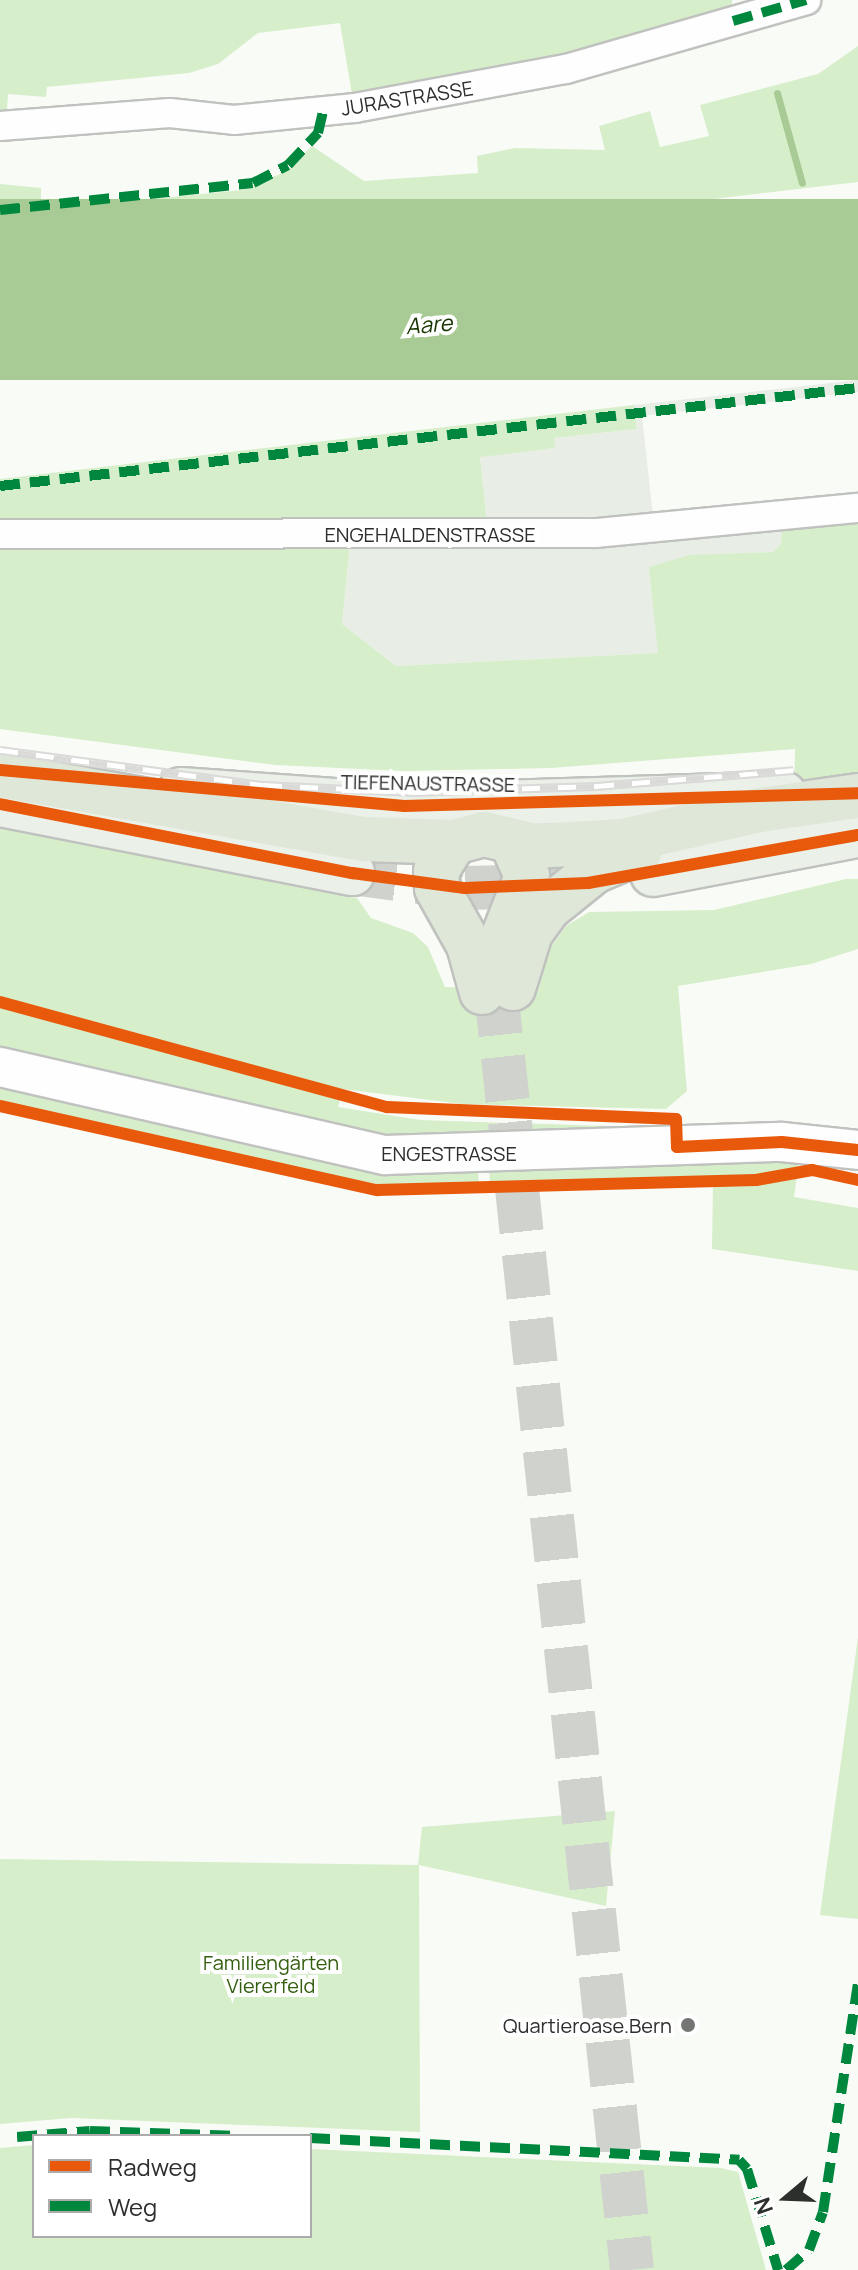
<!DOCTYPE html>
<meta charset="utf-8">
<style>
body{margin:0}
#map{position:relative;width:858px;height:2270px;overflow:hidden;background:#f9fbf7;font-family:Manrope,sans-serif}
div>[style]{position:absolute}
.built>*{inset:0;background:#e8eee5}
.green>*{inset:0;background:#d7eeca}
.water>*{inset:0;background:#a8ca94;transform-origin:0 0}
.stream>*{height:7px;margin:-3.5px;padding:0 3.5px;transform-origin:3.5px;border-radius:3.5px;background:#a8ca94}
.primary-tunnel>*{height:44px;margin-top:-22px;transform-origin:0;background:repeating-linear-gradient(90deg,#d0d2ce 0 44px,transparent 0 66px)}
.highway-tunnel>*{height:44px;margin-top:-22px;transform-origin:0;background:repeating-linear-gradient(90deg,#d0d2ce 0 44px,transparent 0 66px)}
.roads{filter:drop-shadow(2px 0 #c0c2bf) drop-shadow(-2px 0 #c0c2bf) drop-shadow(0 2px #c0c2bf) drop-shadow(0 -2px #c0c2bf)}
.street>*{height:28px;margin:-14px;padding:0 14px;transform-origin:14px;border-radius:14px;background:#fefefe}
.secondary>*{height:38px;margin:-19px;padding:0 19px;transform-origin:19px;border-radius:19px;background:#fefefe}
.primary>*{height:44px;margin:-22px;padding:0 22px;transform-origin:22px;border-radius:22px;background:#ebf1e8}
.highway>*{height:44px;margin:-22px;padding:0 22px;transform-origin:22px;border-radius:22px;background:#dfe7d9}
.rail>*{height:9px;margin-top:-4.5px;transform-origin:0;background:repeating-linear-gradient(90deg,#fff 0 18px,#dadad9 0 36px);box-sizing:border-box;border-block:2px solid #dadad9}
.quiet>*{height:10px;margin-top:-5px;transform-origin:0;background:repeating-linear-gradient(90deg,#00873e 0 20px,transparent 0 30px)}
.cycleway>*{height:12px;margin:-6px;padding:0 6px;transform-origin:6px;border-radius:6px;background:#e8590c}
.dots>*{width:22px;height:22px;translate:-50% -50%;box-sizing:border-box;border:4px solid #fff;border-radius:50%}
span{translate:-50% -50%;white-space:nowrap;text-align:center;line-height:1.15;-webkit-text-stroke:8px #fff;paint-order:stroke}
.street-label{font-size:20px;color:#2d2f2c}
.park-label{font-size:20px;color:#335e0d}
.poi-label{font-size:20px;color:#2d2f2c}
.right{translate:-100% -50%;text-align:right}
.water-label{font-size:22px;color:#163400;font-style:italic}
.legend{position:absolute;left:32px;top:2134px;width:280px;height:104px;box-sizing:border-box;background:#fff;border:2px solid #abacab;margin:0;padding:10px 14px;list-style:none;font-size:24px;color:#2d2f2c}
.legend li{display:flex;align-items:center;gap:16px;height:40px}
.legend b{width:40px;border:2px solid #abacab}
.north{position:absolute;left:746px;top:2158px;width:80px;height:80px;-webkit-text-stroke:6px #fff;paint-order:stroke;rotate:251deg;font-size:22px;font-weight:700;line-height:32px;text-align:center;color:#2d2f2c}
.north::after{content:'';display:block;margin:auto;width:28px;height:36px;background:#2d2f2c;clip-path:polygon(50% 0,100% 100%,50% 72%,0 100%)}
</style>
<div id="map">
<div class="built">
<i style="clip-path:polygon(858px 380px,858px 392px,642px 416px,653px 515px,858px 493px,858px 499px,782px 524px,781px 544px,773px 552px,721px 554px,658px 653px,396px 666px,342px 624px,351px 535px,488px 536px,480px 456px,554px 448px,554px 438px,637px 429px,634px 405px)"></i>
</div>
<div class="green">
<i style="clip-path:polygon(0 0,732px 0,732px 21px,354px 106px,340px 23px,258px 33px,218px 64px,189px 73px,47px 87px,46px 97px,8px 94px,6px 125px,0 125px)"></i>
<i style="clip-path:polygon(858px 46px,858px 182px,137px 266px,135px 244px,110px 247px,108px 234px,9px 244px,11px 279px,0 280px,0 184px,41px 188px,41px 210px,242px 190px,285px 172px,312px 146px,364px 181px,478px 173px,477px 156px,515px 148px,605px 150px,599px 126px,650px 111px,660px 147px,709px 136px,700px 105px,818px 74px)"></i>
<i style="clip-path:polygon(634px 405px,637px 429px,554px 438px,555px 448px,480px 457px,488px 534px,351px 534px,342px 624px,396px 666px,658px 653px,649px 567px,690px 555px,773px 552px,781px 544px,782px 524px,858px 515px,858px 794px,794px 796px,795px 749px,551px 768px,404px 771px,275px 765px,0 729px,0 479px)"></i>
<i style="clip-path:polygon(0 826px,357px 898px,371px 918px,413px 933px,428px 947px,445px 987px,538px 991px,547px 953px,566px 926px,589px 912px,714px 910px,846px 879px,858px 879px,858px 949px,811px 964px,678px 986px,687px 1091px,666px 1109px,462px 1104px,343px 1089px,338px 1107px,420px 1120px,667px 1128px,427px 1147px,0 1056px)"></i>
<i style="clip-path:polygon(0 1081px,478px 1166px,479px 1186px,390px 1187px,258px 1161px,0 1102px)"></i>
<i style="clip-path:polygon(798px 1154px,798px 1168px,773px 1174px,490px 1186px,489px 1165px)"></i>
<i style="clip-path:polygon(797px 1177px,794px 1197px,858px 1208px,858px 1271px,712px 1249px,713px 1186px)"></i>
<i style="clip-path:polygon(858px 1637px,858px 1919px,820px 1915px)"></i>
<i style="clip-path:polygon(615px 1811px,606px 1906px,419px 1865px,420px 2132px,71px 2118px,0 2124px,0 1859px,418px 1865px,422px 1827px)"></i>
<i style="clip-path:polygon(34px 2145px,34px 2236px,310px 2236px,310px 2149px,721px 2168px,738px 2172px,766px 2270px,0 2270px,0 2148px)"></i>
</div>
<div class="water">
<i style="left:858px;top:199px;width:181px;height:863px;rotate:90deg"></i>
</div>
<div class="stream">
<i style="left:777px;top:93px;width:93px;rotate:74.5deg"></i>
</div>
<div class="primary-tunnel">
<i style="left:352px;top:873px;width:114px;rotate:7.6deg"></i>
<i style="left:465px;top:888px;width:92px;rotate:-1.2deg"></i>
</div>
<div class="highway-tunnel">
<i style="left:496px;top:991px;width:1286px;rotate:83.93deg"></i>
</div>
<div class="roads">
<div class="street">
<i style="left:0;top:126px;width:170px;rotate:-4.4deg"></i>
<i style="left:170px;top:113px;width:64px;rotate:6.2deg"></i>
<i style="left:234px;top:120px;width:122px;rotate:-5.7deg"></i>
<i style="left:355px;top:108px;width:215px;rotate:-10.5deg"></i>
<i style="left:566px;top:69px;width:250px;rotate:-16deg"></i>
<i style="left:0;top:534px;width:596px;rotate:-0.1deg"></i>
<i style="left:596px;top:533px;width:263px;rotate:-5.5deg"></i>
</div>
<div class="secondary">
<i style="left:0;top:1067px;width:395px;rotate:12.9deg"></i>
<i style="left:385px;top:1155px;width:397px;rotate:-1.9deg"></i>
<i style="left:782px;top:1142px;width:76px;rotate:6deg"></i>
</div>
<div class="primary">
<i style="left:181px;top:790px;width:224px;rotate:4.1deg"></i>
<i style="left:404px;top:806px;width:380px;rotate:-1.8deg"></i>
<i style="left:0;top:804px;width:359px;rotate:11.1deg"></i>
<i style="left:653px;top:874px;width:209px;rotate:-10.8deg"></i>
</div>
<div class="highway">
<i style="left:0;top:775px;width:370px;rotate:10deg"></i>
<i style="left:364px;top:839px;width:90px;rotate:1.9deg"></i>
<i style="left:501px;top:943px;width:72px;rotate:-68.8deg"></i>
<i style="left:527px;top:876px;width:36px;rotate:-114deg"></i>
<i style="left:513px;top:988px;width:58px;rotate:-72.8deg"></i>
<i style="left:530px;top:933px;width:31px;rotate:-54deg"></i>
<i style="left:548px;top:908px;width:59px;rotate:-38.8deg"></i>
<i style="left:594px;top:871px;width:49px;rotate:-22.9deg"></i>
<i style="left:482px;top:992px;width:49px;rotate:-105.5deg"></i>
<i style="left:469px;top:945px;width:65px;rotate:-119.3deg"></i>
<i style="left:437px;top:888px;width:17px;rotate:-93deg"></i>
<i style="left:436px;top:871px;width:34px;rotate:-58deg"></i>
<i style="left:454px;top:842px;width:31px;rotate:-15deg"></i>
<i style="left:484px;top:834px;width:52px;rotate:13.2deg"></i>
<i style="left:535px;top:846px;width:88px;rotate:-3.3deg"></i>
<i style="left:623px;top:841px;width:140px;rotate:-12.8deg"></i>
<i style="left:760px;top:810px;width:99px;rotate:-8.1deg"></i>
</div>
</div>
<div class="rail">
<i style="left:0;top:750px;width:266px;rotate:7.6deg"></i>
<i style="left:264px;top:785px;width:150px;rotate:2.7deg"></i>
<i style="left:414px;top:792px;width:182px;rotate:-1.9deg"></i>
<i style="left:596px;top:786px;width:198px;rotate:-4.6deg"></i>
</div>
<div class="quiet">
<i style="left:733px;top:21px;width:76px;rotate:-16deg"></i>
<i style="left:0;top:210px;width:254px;rotate:-6.1deg"></i>
<i style="left:253px;top:183px;width:39px;rotate:-27deg"></i>
<i style="left:288px;top:165px;width:44px;rotate:-46.8deg"></i>
<i style="left:318px;top:133px;width:23px;rotate:-77deg"></i>
<i style="left:0;top:486px;width:864px;rotate:-6.52deg"></i>
<i style="left:17px;top:2137px;width:73px;rotate:-4.7deg"></i>
<i style="left:90px;top:2131px;width:150px;rotate:1.9deg"></i>
<i style="left:310px;top:2138px;width:430px;rotate:2.9deg"></i>
<i style="left:739px;top:2160px;width:12px;rotate:48deg"></i>
<i style="left:747px;top:2169px;width:106px;rotate:72.9deg"></i>
<i style="left:786px;top:2270px;width:30px;rotate:-41deg"></i>
<i style="left:809px;top:2250px;width:40px;rotate:-69.8deg"></i>
<i style="left:823px;top:2212px;width:231px;rotate:-81.3deg"></i>
</div>
<div class="cycleway">
<i style="left:0;top:770px;width:406px;rotate:5.1deg"></i>
<i style="left:404px;top:806px;width:454px;rotate:-1.6deg"></i>
<i style="left:0;top:804px;width:359px;rotate:11.1deg"></i>
<i style="left:352px;top:873px;width:114px;rotate:7.6deg"></i>
<i style="left:465px;top:888px;width:123px;rotate:-2.3deg"></i>
<i style="left:588px;top:883px;width:274px;rotate:-10.1deg"></i>
<i style="left:0;top:1002px;width:401px;rotate:15.2deg"></i>
<i style="left:387px;top:1107px;width:289px;rotate:2.4deg"></i>
<i style="left:676px;top:1119px;width:28px;rotate:88deg"></i>
<i style="left:677px;top:1147px;width:105px;rotate:-2.7deg"></i>
<i style="left:782px;top:1142px;width:76px;rotate:6deg"></i>
<i style="left:0;top:1106px;width:386px;rotate:12.6deg"></i>
<i style="left:377px;top:1190px;width:379px;rotate:-1.5deg"></i>
<i style="left:756px;top:1180px;width:57px;rotate:-10.1deg"></i>
<i style="left:812px;top:1170px;width:47px;rotate:12.3deg"></i>
</div>
<div class="dots">
<i style="left:688px;top:2025px;background:#747673"></i>
</div>
<div class="street-label">
<span style="left:407px;top:98px;rotate:-9deg">JURASTRASSE</span>
<span style="left:430px;top:534px">ENGEHALDENSTRASSE</span>
<span style="left:428px;top:783px;rotate:1deg">TIEFENAUSTRASSE</span>
<span style="left:449px;top:1153px">ENGESTRASSE</span>
</div>
<div class="park-label">
<span style="left:271px;top:1974px">Familiengärten<br>Viererfeld</span>
</div>
<div class="poi-label">
<span class="right" style="left:672px;top:2025px">Quartieroase.Bern</span>
</div>
<div class="water-label">
<span style="left:429px;top:325px;rotate:-5deg">Aare</span>
</div>
<ul class="legend">
<li><b style="height:10px;background:#e8590c"></b>Radweg</li>
<li><b style="height:10px;background:#00873e"></b>Weg</li>
</ul>
<div class="north">N</div>
</div>
